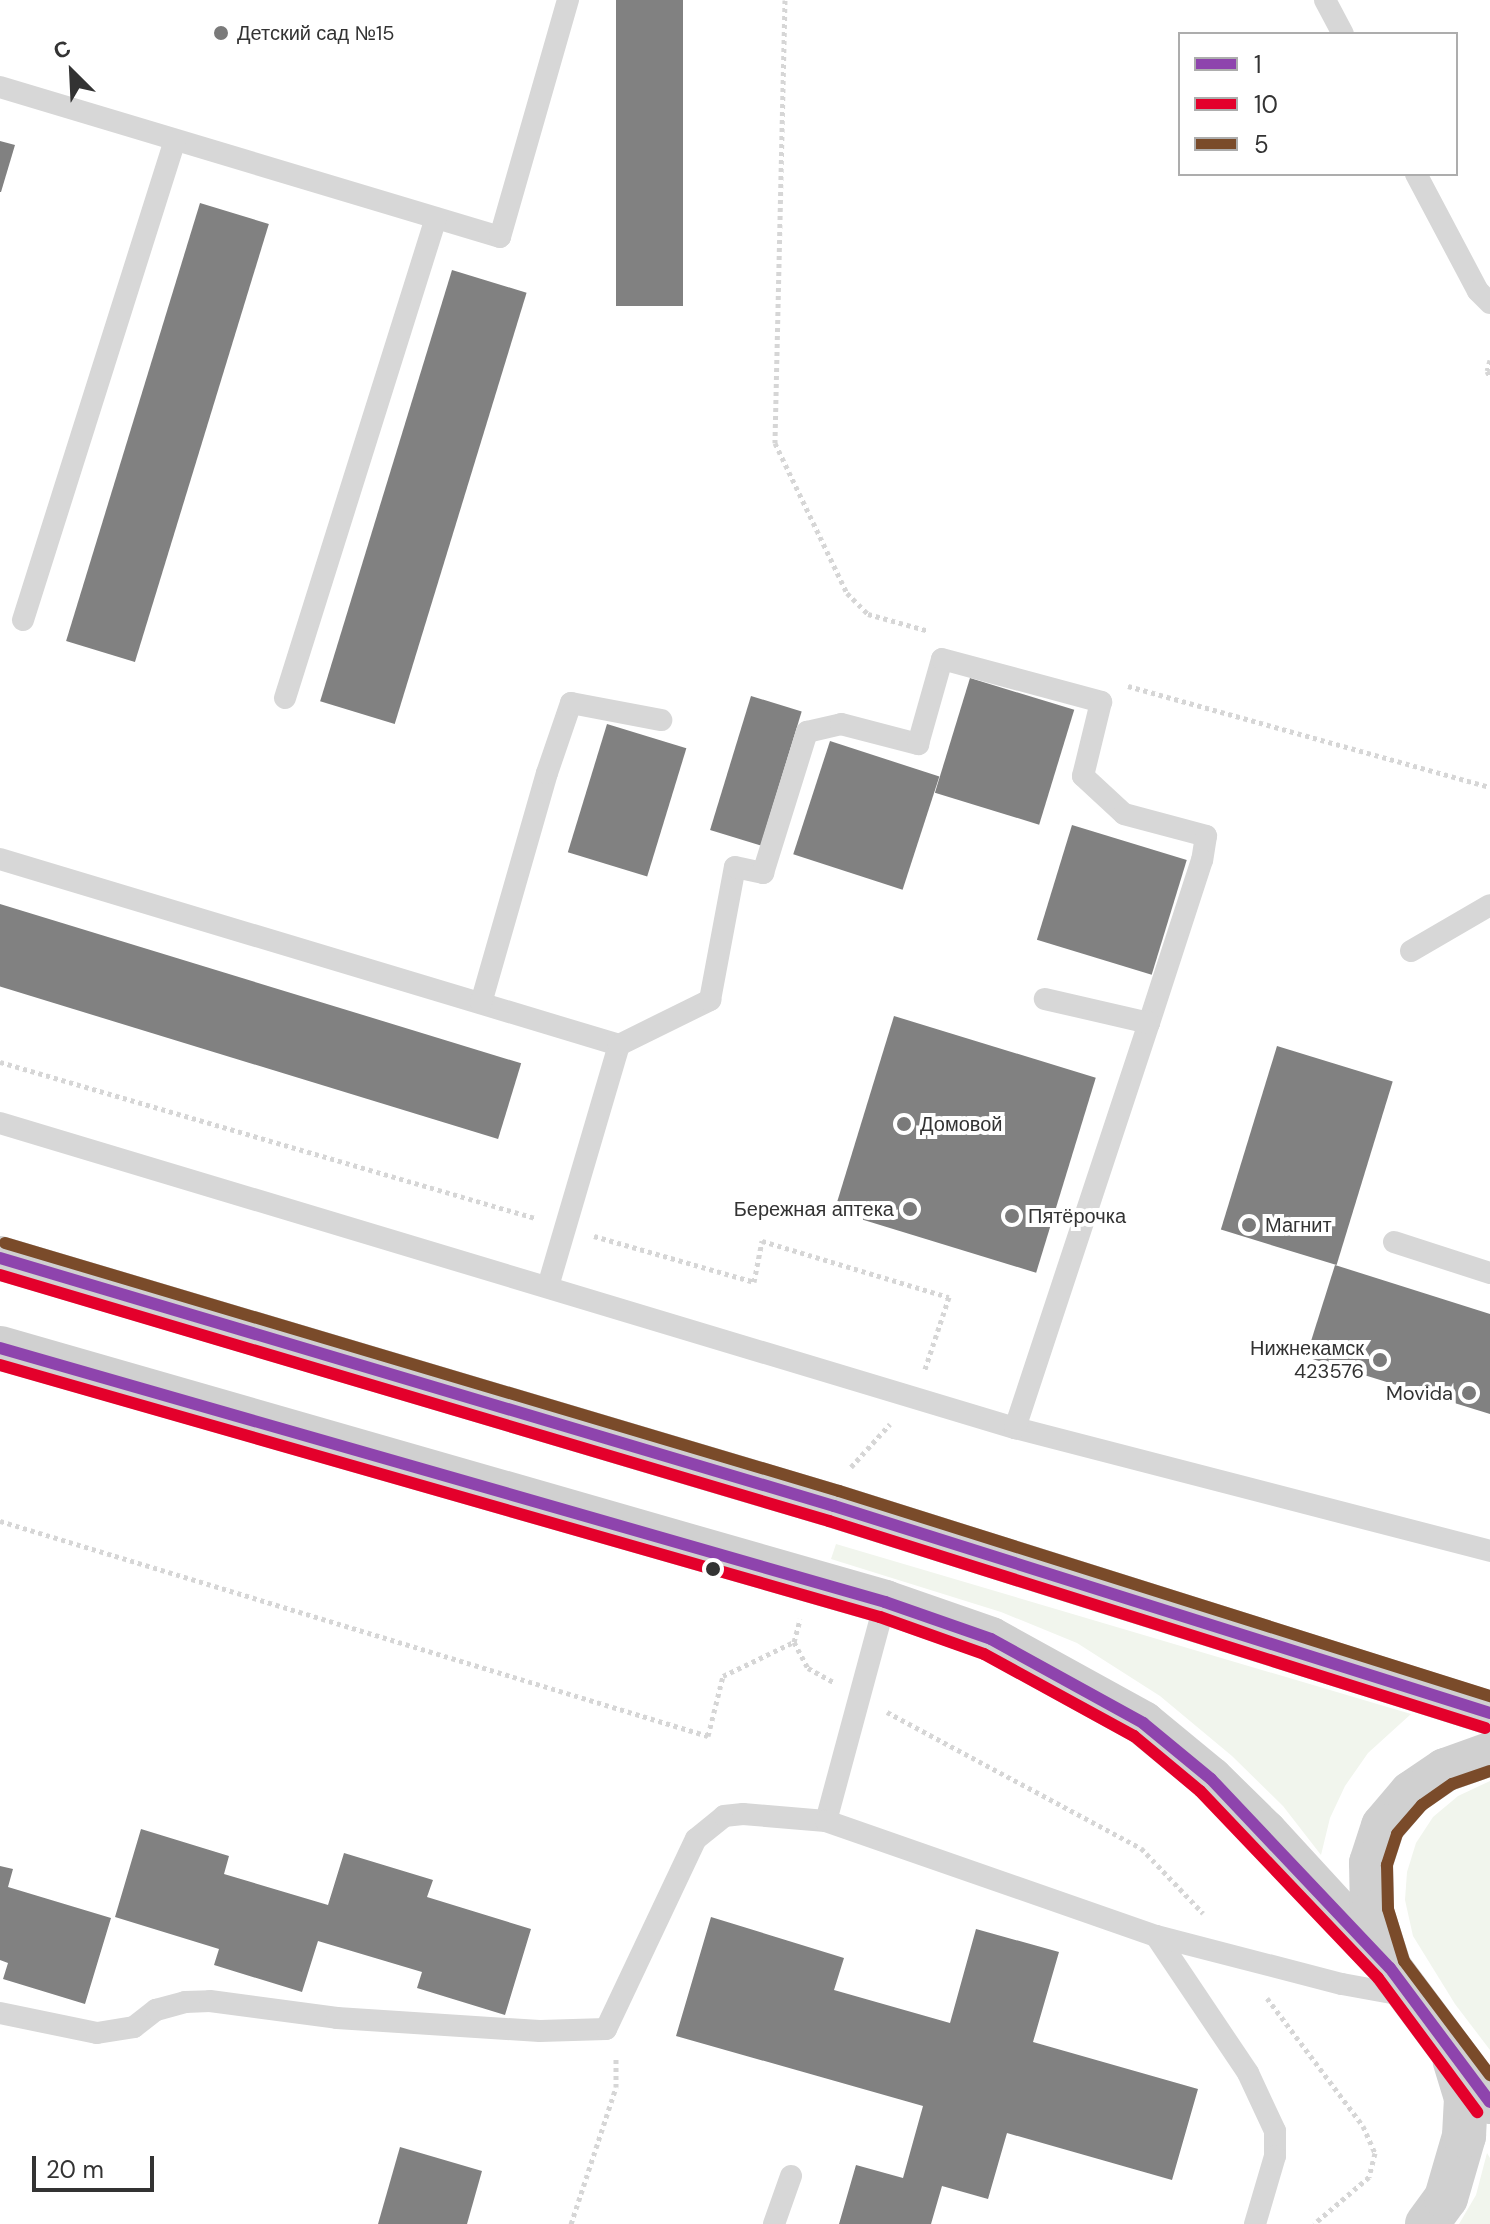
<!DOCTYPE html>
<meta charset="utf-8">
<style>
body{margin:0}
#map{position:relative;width:1490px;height:2224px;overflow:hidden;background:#fff;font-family:"DM Sans",sans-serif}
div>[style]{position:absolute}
.green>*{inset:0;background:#f1f5ed}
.building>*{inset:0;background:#818181;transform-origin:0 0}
.path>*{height:5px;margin-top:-2.5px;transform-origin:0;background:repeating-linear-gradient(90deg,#d6d6d6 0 4px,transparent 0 8px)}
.service>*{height:22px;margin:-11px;padding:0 11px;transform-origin:11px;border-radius:11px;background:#d7d7d7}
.secondary>*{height:44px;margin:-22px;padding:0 22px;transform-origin:22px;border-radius:22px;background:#d0d0d0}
.bus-1>*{height:12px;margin:-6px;padding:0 6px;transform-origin:6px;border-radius:6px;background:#8e44ad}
.bus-2>*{height:12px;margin:-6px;padding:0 6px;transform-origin:6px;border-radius:6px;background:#e4002b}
.bus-3>*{height:12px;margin:-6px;padding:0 6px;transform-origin:6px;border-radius:6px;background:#7a4b2a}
.dots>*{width:22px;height:22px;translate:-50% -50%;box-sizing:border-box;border:4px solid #fff;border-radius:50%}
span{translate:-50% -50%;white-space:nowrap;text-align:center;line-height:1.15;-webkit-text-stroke:8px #fff;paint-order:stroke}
.poi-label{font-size:20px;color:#333}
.left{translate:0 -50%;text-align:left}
.right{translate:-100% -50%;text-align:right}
.legend{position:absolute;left:1178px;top:32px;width:280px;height:144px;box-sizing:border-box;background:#fff;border:2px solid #adadad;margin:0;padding:10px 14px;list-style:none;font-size:24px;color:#333}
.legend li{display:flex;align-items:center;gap:16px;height:40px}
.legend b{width:40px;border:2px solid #adadad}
.north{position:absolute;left:32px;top:32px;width:80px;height:80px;-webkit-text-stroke:6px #fff;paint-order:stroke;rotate:336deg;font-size:22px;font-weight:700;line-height:32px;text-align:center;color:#333}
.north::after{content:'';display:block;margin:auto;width:28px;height:36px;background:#333;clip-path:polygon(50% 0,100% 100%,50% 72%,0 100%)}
.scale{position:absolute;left:32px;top:2156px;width:122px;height:36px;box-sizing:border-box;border:4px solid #333;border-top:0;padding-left:10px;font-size:24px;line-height:28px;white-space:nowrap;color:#333;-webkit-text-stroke:6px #fff;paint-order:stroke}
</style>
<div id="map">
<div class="green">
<i style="clip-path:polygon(836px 1544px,1411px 1714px,1368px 1753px,1345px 1786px,1330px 1818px,1321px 1855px,1283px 1806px,1232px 1756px,1160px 1696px,1077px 1643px,1001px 1612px,831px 1559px)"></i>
<i style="clip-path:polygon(1490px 1781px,1490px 2050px,1455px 2004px,1413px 1936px,1405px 1900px,1407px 1872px,1416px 1843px,1433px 1817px,1458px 1796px)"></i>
<i style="clip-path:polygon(1487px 2153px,1490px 2158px,1490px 2224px,1459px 2224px,1476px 2195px)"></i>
</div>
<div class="building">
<i style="left:616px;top:0;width:67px;height:306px"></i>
<i style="clip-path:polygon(0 141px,15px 145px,1px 192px,0 192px)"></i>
<i style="left:200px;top:203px;width:72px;height:458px;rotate:17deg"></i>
<i style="left:452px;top:270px;width:78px;height:451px;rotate:17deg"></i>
<i style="left:970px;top:678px;width:109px;height:120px;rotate:17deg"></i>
<i style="left:751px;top:696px;width:53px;height:140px;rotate:17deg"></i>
<i style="left:607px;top:724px;width:83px;height:134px;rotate:17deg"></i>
<i style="left:830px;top:741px;width:115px;height:119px;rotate:18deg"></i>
<i style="left:1072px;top:825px;width:120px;height:120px;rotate:17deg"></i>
<i style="left:0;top:904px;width:545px;height:79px;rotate:17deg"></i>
<i style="left:894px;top:1016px;width:211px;height:204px;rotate:17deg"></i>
<i style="left:1277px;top:1046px;width:121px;height:192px;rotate:17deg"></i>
<i style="clip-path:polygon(1335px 1265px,1490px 1314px,1490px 1414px,1306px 1357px)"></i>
<i style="clip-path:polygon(141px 1829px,229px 1856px,224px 1874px,328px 1905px,344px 1853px,433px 1880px,427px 1897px,531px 1929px,505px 2015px,417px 1988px,422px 1972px,318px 1941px,302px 1992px,214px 1965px,219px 1949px,115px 1917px)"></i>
<i style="clip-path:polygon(0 1866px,13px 1869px,8px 1887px,111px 1918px,85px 2004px,3px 1979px,8px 1963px,0 1960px)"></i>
<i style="clip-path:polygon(711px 1917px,844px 1958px,834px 1990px,950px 2023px,976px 1929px,1059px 1952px,1033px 2042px,1198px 2089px,1172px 2180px,1007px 2133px,988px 2199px,942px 2186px,931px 2224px,839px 2224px,856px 2165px,903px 2178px,923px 2106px,676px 2036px)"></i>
<i style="clip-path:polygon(400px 2147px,482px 2171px,467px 2224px,378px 2224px)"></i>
</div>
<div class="path">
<i style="left:785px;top:0;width:443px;rotate:91.3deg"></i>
<i style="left:775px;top:443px;width:166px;rotate:64.4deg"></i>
<i style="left:847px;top:593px;width:30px;rotate:45deg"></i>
<i style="left:868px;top:614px;width:63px;rotate:15.6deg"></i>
<i style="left:1490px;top:360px;width:11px;rotate:105deg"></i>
<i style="left:1487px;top:371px;width:7px;rotate:63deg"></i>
<i style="left:1128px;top:686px;width:376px;rotate:15.6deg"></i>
<i style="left:0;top:1062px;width:557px;rotate:16.26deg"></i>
<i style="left:594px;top:1236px;width:166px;rotate:16deg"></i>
<i style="left:754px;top:1282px;width:42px;rotate:-79deg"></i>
<i style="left:762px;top:1241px;width:195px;rotate:16.7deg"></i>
<i style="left:949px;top:1297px;width:76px;rotate:108.4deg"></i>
<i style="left:851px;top:1467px;width:58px;rotate:-47.8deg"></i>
<i style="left:0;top:1521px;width:740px;rotate:16.89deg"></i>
<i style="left:708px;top:1736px;width:62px;rotate:-76deg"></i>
<i style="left:723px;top:1676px;width:79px;rotate:-25.6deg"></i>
<i style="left:794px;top:1642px;width:24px;rotate:-75deg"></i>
<i style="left:794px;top:1642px;width:30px;rotate:62deg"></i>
<i style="left:808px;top:1668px;width:29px;rotate:29deg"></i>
<i style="left:887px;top:1712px;width:288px;rotate:28.2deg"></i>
<i style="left:1141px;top:1848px;width:90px;rotate:46.4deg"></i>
<i style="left:1267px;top:1998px;width:160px;rotate:53.1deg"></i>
<i style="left:1363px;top:2126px;width:30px;rotate:66deg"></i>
<i style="left:1375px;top:2153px;width:25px;rotate:104deg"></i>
<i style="left:1369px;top:2177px;width:72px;rotate:139.5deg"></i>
<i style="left:571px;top:2224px;width:144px;rotate:-71.8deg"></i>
<i style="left:616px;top:2087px;width:30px;rotate:-90deg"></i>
</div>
<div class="service">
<i style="left:1325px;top:0;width:38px;rotate:62deg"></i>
<i style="left:0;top:87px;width:522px;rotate:16.7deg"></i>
<i style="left:500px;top:237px;width:247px;rotate:-74deg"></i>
<i style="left:1416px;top:174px;width:132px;rotate:62.1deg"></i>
<i style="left:1478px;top:291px;width:17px;rotate:45deg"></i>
<i style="left:23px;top:620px;width:503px;rotate:-72.43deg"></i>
<i style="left:285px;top:698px;width:503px;rotate:-72.54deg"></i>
<i style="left:0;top:859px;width:646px;rotate:16.72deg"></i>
<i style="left:619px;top:1045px;width:251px;rotate:106.4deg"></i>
<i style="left:1411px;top:951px;width:91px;rotate:-30.2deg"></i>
<i style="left:481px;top:1003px;width:239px;rotate:-74deg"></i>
<i style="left:547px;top:773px;width:74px;rotate:-71.1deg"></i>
<i style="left:571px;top:703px;width:92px;rotate:10.7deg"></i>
<i style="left:619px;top:1045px;width:102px;rotate:-26.3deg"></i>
<i style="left:710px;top:1000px;width:135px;rotate:-79.4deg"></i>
<i style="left:735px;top:867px;width:29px;rotate:12deg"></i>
<i style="left:763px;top:873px;width:148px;rotate:-72.7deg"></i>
<i style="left:807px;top:732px;width:35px;rotate:-13deg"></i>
<i style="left:841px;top:724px;width:80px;rotate:14.6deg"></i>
<i style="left:918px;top:744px;width:88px;rotate:-74.2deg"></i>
<i style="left:942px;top:659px;width:165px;rotate:15.1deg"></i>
<i style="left:1101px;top:702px;width:76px;rotate:103.7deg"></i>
<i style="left:1083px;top:776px;width:56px;rotate:42.8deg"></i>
<i style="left:1124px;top:814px;width:85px;rotate:15deg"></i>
<i style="left:1206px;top:836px;width:24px;rotate:99deg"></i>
<i style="left:1202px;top:860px;width:171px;rotate:108deg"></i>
<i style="left:0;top:1123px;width:1060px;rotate:16.73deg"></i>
<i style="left:1015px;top:1428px;width:491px;rotate:14.5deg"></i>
<i style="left:1394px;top:1242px;width:101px;rotate:17.9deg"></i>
<i style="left:1015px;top:1428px;width:427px;rotate:-71.7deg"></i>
<i style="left:1149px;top:1023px;width:107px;rotate:-167deg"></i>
<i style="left:826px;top:1821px;width:227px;rotate:-74.9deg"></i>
<i style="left:1156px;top:1936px;width:165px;rotate:56.1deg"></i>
<i style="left:1248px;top:2073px;width:64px;rotate:65deg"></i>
<i style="left:1275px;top:2131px;width:25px;rotate:90deg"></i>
<i style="left:1275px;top:2156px;width:71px;rotate:106.4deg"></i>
<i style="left:0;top:2013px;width:99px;rotate:11.7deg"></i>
<i style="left:97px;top:2033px;width:37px;rotate:-9deg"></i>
<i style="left:134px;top:2027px;width:28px;rotate:-38deg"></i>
<i style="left:156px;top:2010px;width:30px;rotate:-15deg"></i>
<i style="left:185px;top:2002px;width:25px;rotate:-2deg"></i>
<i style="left:210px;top:2001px;width:128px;rotate:7.6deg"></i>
<i style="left:337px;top:2018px;width:203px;rotate:3.7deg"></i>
<i style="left:540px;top:2031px;width:66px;rotate:-1.7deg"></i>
<i style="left:606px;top:2029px;width:210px;rotate:-64.7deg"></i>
<i style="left:696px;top:1839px;width:36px;rotate:-39deg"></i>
<i style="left:724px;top:1816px;width:19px;rotate:-6deg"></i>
<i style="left:743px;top:1814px;width:83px;rotate:4.8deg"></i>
<i style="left:826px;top:1821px;width:349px;rotate:19.2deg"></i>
<i style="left:1156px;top:1936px;width:192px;rotate:14.5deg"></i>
<i style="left:1342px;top:1984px;width:67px;rotate:10.3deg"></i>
<i style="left:774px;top:2224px;width:51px;rotate:-70.5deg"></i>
</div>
<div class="secondary">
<i style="left:0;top:1258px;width:870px;rotate:16.56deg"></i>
<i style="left:834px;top:1506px;width:688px;rotate:17.51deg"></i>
<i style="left:0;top:1348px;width:921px;rotate:16.01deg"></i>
<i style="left:885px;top:1602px;width:112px;rotate:19.2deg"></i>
<i style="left:991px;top:1639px;width:174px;rotate:28.9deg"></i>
<i style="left:1143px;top:1723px;width:88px;rotate:39.5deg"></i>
<i style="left:1211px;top:1779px;width:76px;rotate:44.5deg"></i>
<i style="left:1265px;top:1832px;width:185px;rotate:47.4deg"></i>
<i style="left:1490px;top:1754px;width:48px;rotate:160.4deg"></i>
<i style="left:1445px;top:1770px;width:41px;rotate:145.9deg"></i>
<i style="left:1411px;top:1793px;width:43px;rotate:130.3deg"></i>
<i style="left:1383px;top:1826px;width:39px;rotate:108deg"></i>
<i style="left:1371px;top:1863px;width:49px;rotate:88.8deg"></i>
<i style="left:1372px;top:1912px;width:59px;rotate:72.2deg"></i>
<i style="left:1390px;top:1968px;width:167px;rotate:53.3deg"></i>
<i style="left:1427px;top:2224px;width:32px;rotate:-54deg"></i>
<i style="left:1446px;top:2198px;width:65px;rotate:-73.8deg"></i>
<i style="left:1464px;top:2136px;width:38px;rotate:-87deg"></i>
<i style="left:1466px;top:2098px;width:39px;rotate:-107deg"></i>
</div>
<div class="bus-1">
<i style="left:0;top:1258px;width:870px;rotate:16.56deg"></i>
<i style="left:834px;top:1506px;width:688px;rotate:17.51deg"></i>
<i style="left:0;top:1348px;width:921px;rotate:16.01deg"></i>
<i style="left:885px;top:1602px;width:112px;rotate:19.2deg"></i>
<i style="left:991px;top:1639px;width:174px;rotate:28.9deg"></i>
<i style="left:1143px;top:1723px;width:88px;rotate:39.5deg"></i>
<i style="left:1211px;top:1779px;width:260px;rotate:46.6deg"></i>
<i style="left:1390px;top:1968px;width:167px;rotate:53.3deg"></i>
</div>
<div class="bus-2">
<i style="left:0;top:1275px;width:865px;rotate:16.53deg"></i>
<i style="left:829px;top:1521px;width:688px;rotate:17.51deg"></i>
<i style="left:0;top:1365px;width:915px;rotate:15.98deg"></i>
<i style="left:880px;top:1617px;width:110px;rotate:19.6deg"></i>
<i style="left:984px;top:1654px;width:171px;rotate:28.7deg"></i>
<i style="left:1134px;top:1736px;width:86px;rotate:39.8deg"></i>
<i style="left:1200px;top:1791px;width:258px;rotate:46.4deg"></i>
<i style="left:1378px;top:1978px;width:167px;rotate:53.5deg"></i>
</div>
<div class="bus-3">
<i style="left:5px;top:1243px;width:870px;rotate:16.56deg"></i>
<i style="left:839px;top:1491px;width:683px;rotate:17.48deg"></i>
<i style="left:1490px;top:1771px;width:40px;rotate:161.1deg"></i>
<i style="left:1452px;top:1784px;width:37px;rotate:145deg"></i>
<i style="left:1422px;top:1805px;width:38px;rotate:131deg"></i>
<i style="left:1397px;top:1834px;width:33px;rotate:108deg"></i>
<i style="left:1387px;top:1865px;width:44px;rotate:88.7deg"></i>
<i style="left:1388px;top:1909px;width:54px;rotate:72.9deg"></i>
<i style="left:1404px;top:1961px;width:143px;rotate:53deg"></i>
</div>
<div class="dots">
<i style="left:221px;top:33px;background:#7a7a7a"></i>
<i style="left:904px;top:1124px;background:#7a7a7a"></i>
<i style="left:910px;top:1209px;background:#7a7a7a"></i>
<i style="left:1012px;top:1216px;background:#7a7a7a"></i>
<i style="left:1249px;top:1225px;background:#7a7a7a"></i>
<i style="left:1380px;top:1360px;background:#7a7a7a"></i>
<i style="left:1469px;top:1393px;background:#7a7a7a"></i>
<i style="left:713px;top:1569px;background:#333"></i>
</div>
<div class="poi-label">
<span class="left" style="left:237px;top:33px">Детский сад №15</span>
<span class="left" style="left:920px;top:1124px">Домовой</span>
<span class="right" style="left:894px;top:1209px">Бережная аптека</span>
<span class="left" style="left:1028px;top:1216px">Пятёрочка</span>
<span class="left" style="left:1265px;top:1225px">Магнит</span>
<span class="right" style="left:1364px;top:1360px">Нижнекамск<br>423576</span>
<span class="right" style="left:1453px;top:1393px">Movida</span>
</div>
<ul class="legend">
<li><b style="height:10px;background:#8e44ad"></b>1</li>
<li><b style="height:10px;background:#e4002b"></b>10</li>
<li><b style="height:10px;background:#7a4b2a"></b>5</li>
</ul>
<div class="north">С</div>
<div class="scale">20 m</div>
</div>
